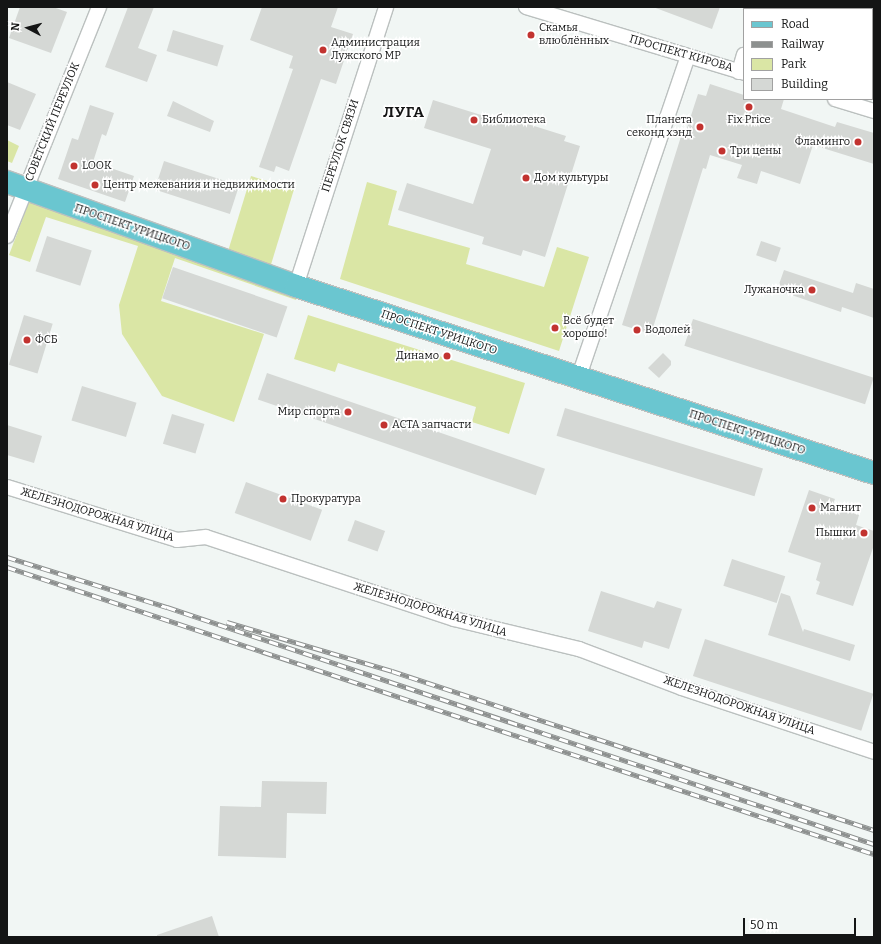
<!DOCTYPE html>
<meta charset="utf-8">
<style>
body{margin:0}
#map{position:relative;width:881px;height:944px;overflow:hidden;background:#f1f6f4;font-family:Bitter,serif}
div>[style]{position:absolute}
.green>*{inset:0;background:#dae6a5;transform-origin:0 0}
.building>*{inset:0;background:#d5d8d5;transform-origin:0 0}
.roads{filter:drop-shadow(1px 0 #bbc0bf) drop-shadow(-1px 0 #bbc0bf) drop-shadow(0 1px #bbc0bf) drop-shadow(0 -1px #bbc0bf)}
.street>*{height:14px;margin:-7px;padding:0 7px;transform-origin:7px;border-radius:7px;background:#fff}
.primary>*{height:22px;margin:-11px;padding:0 11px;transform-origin:11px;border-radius:11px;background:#6ac6d0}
.rail>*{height:4.5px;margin-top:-2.25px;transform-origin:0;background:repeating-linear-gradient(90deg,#fff 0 9px,#8d908f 0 18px);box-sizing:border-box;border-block:1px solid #8d908f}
.dots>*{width:11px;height:11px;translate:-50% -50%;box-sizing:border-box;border:2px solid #fff;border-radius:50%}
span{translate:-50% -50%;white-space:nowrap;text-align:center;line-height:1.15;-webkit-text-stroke:3px #fff;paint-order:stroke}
.poi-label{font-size:11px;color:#141515}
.left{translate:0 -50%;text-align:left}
.right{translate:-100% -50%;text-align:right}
.street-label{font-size:11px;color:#141515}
.district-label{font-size:15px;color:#141515;font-weight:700;letter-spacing:1px}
.frame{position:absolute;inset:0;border:8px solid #141515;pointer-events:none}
.legend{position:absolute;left:743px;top:8px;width:130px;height:92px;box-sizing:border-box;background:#fff;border:1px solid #a1a1a1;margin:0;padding:5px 7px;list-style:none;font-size:12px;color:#141515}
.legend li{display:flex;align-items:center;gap:8px;height:20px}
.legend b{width:20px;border:1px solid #a1a1a1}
.north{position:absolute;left:8px;top:8px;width:40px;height:40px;-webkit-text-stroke:3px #fff;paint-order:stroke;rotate:276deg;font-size:11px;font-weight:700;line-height:16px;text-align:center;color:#141515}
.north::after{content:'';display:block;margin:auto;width:14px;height:18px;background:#141515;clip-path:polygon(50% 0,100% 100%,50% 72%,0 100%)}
.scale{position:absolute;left:743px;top:918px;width:113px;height:18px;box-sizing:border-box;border:2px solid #141515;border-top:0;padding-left:5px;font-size:12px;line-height:14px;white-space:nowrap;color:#141515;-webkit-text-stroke:3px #fff;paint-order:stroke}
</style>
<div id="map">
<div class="green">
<i style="clip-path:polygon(776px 7px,874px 7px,874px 99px,872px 9px,776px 9px)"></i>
<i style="clip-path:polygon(7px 140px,19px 146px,12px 163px,7px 161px)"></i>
<i style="left:251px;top:176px;width:45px;height:80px;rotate:17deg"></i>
<i style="clip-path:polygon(367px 182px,397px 191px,388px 225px,470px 248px,466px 264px,544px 287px,557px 247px,589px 257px,559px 351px,340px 279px)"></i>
<i style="clip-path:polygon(32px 194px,301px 286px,296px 300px,175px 258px,161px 301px,264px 334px,234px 422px,162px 396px,122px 334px,119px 305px,138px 246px,46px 217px,30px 262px,9px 255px)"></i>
<i style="clip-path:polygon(308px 315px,525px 383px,509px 434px,472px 422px,476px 407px,338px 363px,335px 372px,294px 359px)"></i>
</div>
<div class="building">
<i style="clip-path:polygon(20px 7px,53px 7px,67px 12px,51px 53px,9px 38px)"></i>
<i style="clip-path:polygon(128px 7px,154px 7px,138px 48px,157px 55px,147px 82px,105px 67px)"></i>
<i style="clip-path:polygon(262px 7px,338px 7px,331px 27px,353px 34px,336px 84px,321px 79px,289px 171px,276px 166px,274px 172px,259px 167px,293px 69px,289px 68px,293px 56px,250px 40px)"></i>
<i style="clip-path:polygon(653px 7px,720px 7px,712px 29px)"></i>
<i style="left:173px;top:30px;width:53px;height:22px;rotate:17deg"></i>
<i style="clip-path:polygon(7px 82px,36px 94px,20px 130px,7px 125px)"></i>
<i style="clip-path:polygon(710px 84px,744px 95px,744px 99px,784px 99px,781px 109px,835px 127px,837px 122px,874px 133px,874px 164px,813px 145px,800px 184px,761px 171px,757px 184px,737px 178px,742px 165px,710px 155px,706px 169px,703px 168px,651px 334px,622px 325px,683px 130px,686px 131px,698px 94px,706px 96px)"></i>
<i style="clip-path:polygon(433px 100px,513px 125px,515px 120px,566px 136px,564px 141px,580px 146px,545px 257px,523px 250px,521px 256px,482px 244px,484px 237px,398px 210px,407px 183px,473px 204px,491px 149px,424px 128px)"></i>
<i style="clip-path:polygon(173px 101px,214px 121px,210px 132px,167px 116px)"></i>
<i style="clip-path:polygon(90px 105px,114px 113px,106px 136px,102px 134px,93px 162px,134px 176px,125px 202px,58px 179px,72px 138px,78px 140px)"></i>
<i style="left:164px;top:161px;width:79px;height:30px;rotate:18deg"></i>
<i style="left:47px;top:236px;width:47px;height:37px;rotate:18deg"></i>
<i style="left:761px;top:241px;width:21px;height:15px;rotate:19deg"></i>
<i style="left:173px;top:267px;width:121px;height:33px;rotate:19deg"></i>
<i style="clip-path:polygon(784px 270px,853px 293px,856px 283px,874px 289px,874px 318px,842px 307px,841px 312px,777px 290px)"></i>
<i style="left:24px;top:315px;width:30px;height:52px;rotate:17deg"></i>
<i style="left:693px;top:319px;width:190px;height:28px;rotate:18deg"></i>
<i style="clip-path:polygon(663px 353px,671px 361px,671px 365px,659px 378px,648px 368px)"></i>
<i style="left:267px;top:373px;width:294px;height:28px;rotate:19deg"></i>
<i style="left:82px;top:386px;width:57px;height:36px;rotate:17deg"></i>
<i style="left:565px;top:408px;width:207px;height:29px;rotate:17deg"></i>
<i style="left:172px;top:414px;width:34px;height:31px;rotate:17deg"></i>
<i style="clip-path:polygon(7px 425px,42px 436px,34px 463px,7px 455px)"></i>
<i style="left:246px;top:482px;width:81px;height:33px;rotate:20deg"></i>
<i style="clip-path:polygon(809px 490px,835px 499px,832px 506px,859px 515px,856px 525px,874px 531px,874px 545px,853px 606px,816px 594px,820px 582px,816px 580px,821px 563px,788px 552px)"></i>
<i style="left:355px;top:520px;width:32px;height:22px;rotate:20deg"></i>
<i style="left:732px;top:559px;width:56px;height:28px;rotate:18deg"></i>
<i style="clip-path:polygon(601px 591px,654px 608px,657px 601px,682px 609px,669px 649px,644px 641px,642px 648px,588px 631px)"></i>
<i style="clip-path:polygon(781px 593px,790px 596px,803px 632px,804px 629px,855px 645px,850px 661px,768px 635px)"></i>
<i style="left:705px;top:639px;width:177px;height:39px;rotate:18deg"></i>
<i style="clip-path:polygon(262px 781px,327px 782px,326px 814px,287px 813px,286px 858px,218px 856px,220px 806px,261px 807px)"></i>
<i style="clip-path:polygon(212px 916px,219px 937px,157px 937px,157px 935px)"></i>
</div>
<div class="roads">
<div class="street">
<i style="left:526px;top:7px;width:228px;rotate:16.8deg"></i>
<i style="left:759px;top:9px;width:2px;rotate:-90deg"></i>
<i style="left:739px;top:72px;width:18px;rotate:-74deg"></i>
<i style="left:835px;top:99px;width:41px;rotate:17.1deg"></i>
<i style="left:7px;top:236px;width:247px;rotate:-68.1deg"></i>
<i style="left:296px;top:286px;width:293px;rotate:-72.1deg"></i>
<i style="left:578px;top:379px;width:339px;rotate:-71.2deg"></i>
<i style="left:7px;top:487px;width:178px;rotate:17.3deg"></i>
<i style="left:177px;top:540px;width:29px;rotate:-6deg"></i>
<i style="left:206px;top:537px;width:261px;rotate:18.3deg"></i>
<i style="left:454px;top:619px;width:129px;rotate:13.5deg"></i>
<i style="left:579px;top:649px;width:110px;rotate:20.7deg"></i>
<i style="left:682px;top:688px;width:202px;rotate:18.4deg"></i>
</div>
<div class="primary">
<i style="left:7px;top:182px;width:307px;rotate:19.8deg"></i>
<i style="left:296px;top:286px;width:607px;rotate:17.93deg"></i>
</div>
</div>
<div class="rail">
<i style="left:7px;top:557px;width:168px;rotate:17.4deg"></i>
<i style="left:167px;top:607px;width:746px;rotate:18.53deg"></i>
<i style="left:7px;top:567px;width:913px;rotate:18.32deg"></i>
<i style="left:227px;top:622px;width:172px;rotate:16.5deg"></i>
<i style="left:392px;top:671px;width:508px;rotate:18.26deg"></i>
</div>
<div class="dots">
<i style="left:531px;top:35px;background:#c23330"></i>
<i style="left:323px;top:50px;background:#c23330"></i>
<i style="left:749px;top:107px;background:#c23330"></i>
<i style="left:474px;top:120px;background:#c23330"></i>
<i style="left:700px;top:127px;background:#c23330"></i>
<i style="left:858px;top:142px;background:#c23330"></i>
<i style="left:722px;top:151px;background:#c23330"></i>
<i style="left:74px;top:166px;background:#c23330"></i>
<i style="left:526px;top:178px;background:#c23330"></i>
<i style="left:95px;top:185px;background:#c23330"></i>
<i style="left:812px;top:290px;background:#c23330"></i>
<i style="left:555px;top:328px;background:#c23330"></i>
<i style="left:637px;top:330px;background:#c23330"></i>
<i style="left:27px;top:340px;background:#c23330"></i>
<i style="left:447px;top:356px;background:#c23330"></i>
<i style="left:348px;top:412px;background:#c23330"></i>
<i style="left:384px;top:425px;background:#c23330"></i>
<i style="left:283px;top:499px;background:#c23330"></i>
<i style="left:812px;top:508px;background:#c23330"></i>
<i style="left:864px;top:533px;background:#c23330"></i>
</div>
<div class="poi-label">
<span class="left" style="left:539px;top:35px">Скамья<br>влюблённых</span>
<span class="left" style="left:331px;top:50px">Администрация<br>Лужского МР</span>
<span class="left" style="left:482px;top:120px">Библиотека</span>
<span style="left:749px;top:120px">Fix Price</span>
<span class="right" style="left:692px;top:127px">Планета<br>секонд хэнд</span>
<span class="right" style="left:850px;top:142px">Фламинго</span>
<span class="left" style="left:730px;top:151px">Три цены</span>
<span class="left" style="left:82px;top:166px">LOOK</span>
<span class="left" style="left:534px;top:178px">Дом культуры</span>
<span class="left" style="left:103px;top:185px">Центр межевания и недвижимости</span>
<span class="right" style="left:804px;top:290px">Лужаночка</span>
<span class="left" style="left:563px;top:328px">Всё будет<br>хорошо!</span>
<span class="left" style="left:645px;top:330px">Водолей</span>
<span class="left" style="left:35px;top:340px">ФСБ</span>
<span class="right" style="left:439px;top:356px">Динамо</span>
<span class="right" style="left:340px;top:412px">Мир спорта</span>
<span class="left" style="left:392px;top:425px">АСТА запчасти</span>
<span class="left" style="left:291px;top:499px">Прокуратура</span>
<span class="left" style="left:820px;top:508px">Магнит</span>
<span class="right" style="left:856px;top:533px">Пышки</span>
</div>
<div class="street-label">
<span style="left:681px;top:54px;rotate:16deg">ПРОСПЕКТ КИРОВА</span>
<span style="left:53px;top:122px;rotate:-68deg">СОВЕТСКИЙ ПЕРЕУЛОК</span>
<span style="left:341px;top:146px;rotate:-72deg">ПЕРЕУЛОК СВЯЗИ</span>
<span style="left:132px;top:228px;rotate:19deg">ПРОСПЕКТ УРИЦКОГО</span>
<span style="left:439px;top:333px;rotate:18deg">ПРОСПЕКТ УРИЦКОГО</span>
<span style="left:747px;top:433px;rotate:18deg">ПРОСПЕКТ УРИЦКОГО</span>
<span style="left:97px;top:515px;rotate:17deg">ЖЕЛЕЗНОДОРОЖНАЯ УЛИЦА</span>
<span style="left:430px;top:610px;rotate:17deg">ЖЕЛЕЗНОДОРОЖНАЯ УЛИЦА</span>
<span style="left:739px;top:706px;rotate:19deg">ЖЕЛЕЗНОДОРОЖНАЯ УЛИЦА</span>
</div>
<div class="district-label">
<span style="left:404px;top:113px">ЛУГА</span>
</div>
<div class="frame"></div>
<ul class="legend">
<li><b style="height:5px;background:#6ac6d0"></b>Road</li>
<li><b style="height:5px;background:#8d908f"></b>Railway</li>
<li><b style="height:11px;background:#dae6a5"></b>Park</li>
<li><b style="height:11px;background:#d5d8d5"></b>Building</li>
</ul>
<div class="north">N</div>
<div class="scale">50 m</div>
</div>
